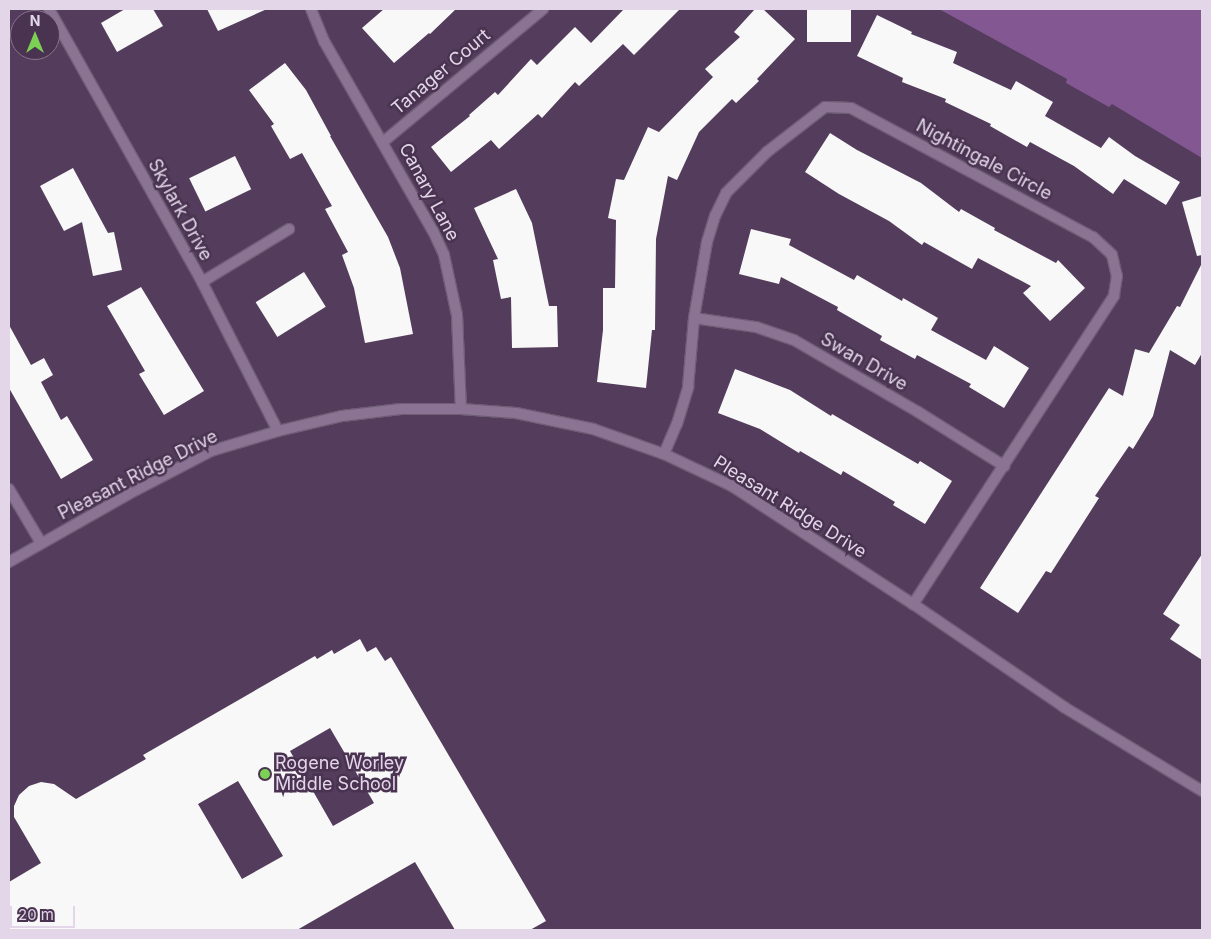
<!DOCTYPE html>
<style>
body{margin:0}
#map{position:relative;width:1211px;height:939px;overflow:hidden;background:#543d5c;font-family:Inter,sans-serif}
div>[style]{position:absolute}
.green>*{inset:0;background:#835792}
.building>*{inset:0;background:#f8f8f8;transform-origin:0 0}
.roads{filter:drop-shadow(1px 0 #6f5d76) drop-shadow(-1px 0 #6f5d76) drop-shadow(0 1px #6f5d76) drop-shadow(0 -1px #6f5d76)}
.minor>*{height:10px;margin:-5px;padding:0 5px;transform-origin:5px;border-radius:5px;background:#8b7394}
.tertiary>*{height:10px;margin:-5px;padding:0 5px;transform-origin:5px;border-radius:5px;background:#8b7394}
.dots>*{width:14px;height:14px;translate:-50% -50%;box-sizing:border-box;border:2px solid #493351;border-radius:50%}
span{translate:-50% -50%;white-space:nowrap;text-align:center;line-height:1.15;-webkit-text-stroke:5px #493351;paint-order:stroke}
.street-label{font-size:18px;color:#e3d6e8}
.poi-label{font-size:18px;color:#e3d6e8}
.left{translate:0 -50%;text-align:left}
.frame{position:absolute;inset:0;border:10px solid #e3d6e8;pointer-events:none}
.north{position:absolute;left:10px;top:10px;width:50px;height:50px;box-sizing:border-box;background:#493351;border:1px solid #87748d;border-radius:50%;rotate:0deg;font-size:14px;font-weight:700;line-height:20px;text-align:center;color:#e3d6e8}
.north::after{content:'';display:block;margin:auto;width:18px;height:22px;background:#7cd155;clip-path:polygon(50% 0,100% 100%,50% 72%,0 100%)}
.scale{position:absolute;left:10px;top:906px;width:65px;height:22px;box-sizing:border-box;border:2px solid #e3d6e8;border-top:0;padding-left:6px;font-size:15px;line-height:18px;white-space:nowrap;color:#e3d6e8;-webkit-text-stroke:4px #493351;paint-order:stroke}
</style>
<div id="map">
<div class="green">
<i style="clip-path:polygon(939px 9px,1202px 9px,1202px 158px,1112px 104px,1109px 107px,1066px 83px,1067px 79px)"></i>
</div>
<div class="building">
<i style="clip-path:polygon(125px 9px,153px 9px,163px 26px,117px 52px,101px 23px)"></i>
<i style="clip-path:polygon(207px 9px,267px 9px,218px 31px)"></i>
<i style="clip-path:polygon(384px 9px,456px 9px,430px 34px,429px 33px,394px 63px,362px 28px)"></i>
<i style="clip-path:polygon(624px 9px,680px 9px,634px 55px,623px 44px,579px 86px,575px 82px,542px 118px,538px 114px,499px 149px,491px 140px,451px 172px,431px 147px,470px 116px,469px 115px,495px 92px,498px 95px,531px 59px,537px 65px,575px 27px,591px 43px)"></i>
<i style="clip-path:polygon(755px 9px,763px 9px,795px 39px,757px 79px,759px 81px,736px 103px,732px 99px,699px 132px,677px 180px,668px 176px,656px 239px,655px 330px,652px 330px,646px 388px,597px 382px,603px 330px,603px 288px,615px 288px,616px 220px,608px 218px,616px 179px,624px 180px,648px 127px,659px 132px,713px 77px,705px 69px,740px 37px,734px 32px)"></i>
<i style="left:807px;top:9px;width:44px;height:33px"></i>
<i style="clip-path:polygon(877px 15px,912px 32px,911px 34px,957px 52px,953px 63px,1011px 90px,1016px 81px,1053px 102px,1045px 116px,1101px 148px,1109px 137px,1135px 156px,1180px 182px,1166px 205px,1124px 179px,1113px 194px,1074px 166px,1030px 142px,1027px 147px,990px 126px,991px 124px,945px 102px,946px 99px,902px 82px,903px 78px,857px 56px)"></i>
<i style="clip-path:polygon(285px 63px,306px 90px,331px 136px,330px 136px,388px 237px,400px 268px,413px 334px,365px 343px,354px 288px,342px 255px,348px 252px,325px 209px,332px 206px,302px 153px,290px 159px,271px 126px,274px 124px,249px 90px)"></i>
<i style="clip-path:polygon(830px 133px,857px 150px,921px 183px,959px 212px,961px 209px,995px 228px,994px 230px,1056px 263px,1058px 260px,1085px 288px,1050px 321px,1023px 293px,1031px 286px,978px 258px,972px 269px,924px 242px,922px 245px,889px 221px,839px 194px,805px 172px)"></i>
<i style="left:235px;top:156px;width:37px;height:51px;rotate:64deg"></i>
<i style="clip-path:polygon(73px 168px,108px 233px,114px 232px,122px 270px,93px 276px,82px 222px,64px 231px,40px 186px)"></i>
<i style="clip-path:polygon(516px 189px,532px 223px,549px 306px,557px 306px,558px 347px,512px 348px,511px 297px,501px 299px,493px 260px,498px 259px,474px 208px)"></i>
<i style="clip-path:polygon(1202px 196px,1202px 255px,1197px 256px,1182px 202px)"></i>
<i style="clip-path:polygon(751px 229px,791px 239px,789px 245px,854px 280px,857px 275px,902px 301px,903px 298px,938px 318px,931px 330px,986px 360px,994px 346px,1029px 368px,1004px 408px,969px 387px,971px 384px,917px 355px,915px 359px,880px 340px,882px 336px,837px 310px,838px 307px,781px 277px,779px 284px,739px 274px)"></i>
<i style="clip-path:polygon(1202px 263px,1202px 353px,1195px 365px,1170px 350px,1153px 416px,1133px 449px,1129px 446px,1095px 496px,1099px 498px,1051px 573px,1046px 571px,1018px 613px,980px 588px,1109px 388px,1123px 396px,1135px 349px,1149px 353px,1177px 306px,1180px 307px)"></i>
<i style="left:304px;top:272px;width:41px;height:57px;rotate:58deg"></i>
<i style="clip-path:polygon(141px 287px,204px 391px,164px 415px,139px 374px,145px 371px,107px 306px)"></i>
<i style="clip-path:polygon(9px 325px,31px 365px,44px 358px,53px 375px,41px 382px,61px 420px,67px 416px,93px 460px,61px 479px,9px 388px)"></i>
<i style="clip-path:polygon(735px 369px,790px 390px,831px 416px,832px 414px,918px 464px,920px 461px,952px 481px,925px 524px,893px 505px,895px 502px,843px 471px,841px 475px,800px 451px,799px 453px,760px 429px,718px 413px)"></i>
<i style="clip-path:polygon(1202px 554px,1202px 660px,1170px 639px,1180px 625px,1163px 614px)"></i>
<i style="clip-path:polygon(evenodd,360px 639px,367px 652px,376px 647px,385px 661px,391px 657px,546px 921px,530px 930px,455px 930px,415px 862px,297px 930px,9px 930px,9px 882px,41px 863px,14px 817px,14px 806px,19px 795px,29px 786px,41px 782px,54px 784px,76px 799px,146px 759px,143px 755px,315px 656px,317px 659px,332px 650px,334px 654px,360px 639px,330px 728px,374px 803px,333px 826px,290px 751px,330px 728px,360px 639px,238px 781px,283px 856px,242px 879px,198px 804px,238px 781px)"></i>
</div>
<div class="roads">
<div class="minor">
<i style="left:49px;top:9px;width:313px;rotate:60.7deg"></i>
<i style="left:202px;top:282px;width:167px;rotate:63deg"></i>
<i style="left:311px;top:9px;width:35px;rotate:68deg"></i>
<i style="left:324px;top:41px;width:219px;rotate:60.2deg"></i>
<i style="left:433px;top:231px;width:26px;rotate:65deg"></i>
<i style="left:444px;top:255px;width:61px;rotate:77.8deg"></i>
<i style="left:457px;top:315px;width:94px;rotate:87.6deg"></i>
<i style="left:383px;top:142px;width:208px;rotate:-39.7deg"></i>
<i style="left:202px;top:282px;width:102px;rotate:-31.3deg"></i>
<i style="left:694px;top:318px;width:63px;rotate:8.3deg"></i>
<i style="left:756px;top:327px;width:40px;rotate:18.9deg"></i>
<i style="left:794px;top:340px;width:143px;rotate:30.1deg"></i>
<i style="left:918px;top:412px;width:102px;rotate:32.1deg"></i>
<i style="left:664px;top:454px;width:33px;rotate:-67deg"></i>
<i style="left:677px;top:424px;width:39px;rotate:-73deg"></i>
<i style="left:688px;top:387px;width:69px;rotate:-85deg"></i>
<i style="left:694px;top:318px;width:77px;rotate:-80.3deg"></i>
<i style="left:707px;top:242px;width:27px;rotate:-73deg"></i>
<i style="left:715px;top:216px;width:25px;rotate:-64deg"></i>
<i style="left:726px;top:193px;width:58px;rotate:-45deg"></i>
<i style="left:767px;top:152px;width:73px;rotate:-37.8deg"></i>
<i style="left:825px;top:107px;width:26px;rotate:2deg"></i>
<i style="left:851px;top:108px;width:274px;rotate:28.1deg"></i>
<i style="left:1093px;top:237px;width:26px;rotate:43deg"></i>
<i style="left:1112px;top:255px;width:22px;rotate:77deg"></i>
<i style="left:1117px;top:276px;width:20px;rotate:99deg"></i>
<i style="left:1114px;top:296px;width:368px;rotate:123.1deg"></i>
<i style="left:9px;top:489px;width:63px;rotate:59.3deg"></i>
</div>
<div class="tertiary">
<i style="left:9px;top:562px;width:146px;rotate:-29.6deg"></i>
<i style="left:136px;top:490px;width:85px;rotate:-27.5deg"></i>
<i style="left:211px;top:451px;width:70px;rotate:-16.6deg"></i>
<i style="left:278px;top:431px;width:66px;rotate:-13.2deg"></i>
<i style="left:342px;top:416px;width:59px;rotate:-6.8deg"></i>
<i style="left:401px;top:409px;width:60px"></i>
<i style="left:461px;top:409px;width:55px;rotate:4.2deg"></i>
<i style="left:516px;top:413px;width:79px;rotate:11.7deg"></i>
<i style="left:593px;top:429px;width:75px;rotate:19.4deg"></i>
<i style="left:664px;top:454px;width:75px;rotate:25.2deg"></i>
<i style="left:732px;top:486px;width:216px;rotate:33.1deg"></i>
<i style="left:913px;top:604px;width:183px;rotate:34.3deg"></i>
<i style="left:1064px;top:707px;width:162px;rotate:31.3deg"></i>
</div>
</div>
<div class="dots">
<i style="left:265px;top:774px;background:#7cd155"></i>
</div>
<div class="street-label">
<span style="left:441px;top:72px;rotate:-40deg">Tanager Court</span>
<span style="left:984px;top:160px;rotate:28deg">Nightingale Circle</span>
<span style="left:429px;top:192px;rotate:62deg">Canary Lane</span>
<span style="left:180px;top:210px;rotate:61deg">Skylark Drive</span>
<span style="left:864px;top:362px;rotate:30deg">Swan Drive</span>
<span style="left:138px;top:475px;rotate:-27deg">Pleasant Ridge Drive</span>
<span style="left:790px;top:507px;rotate:32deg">Pleasant Ridge Drive</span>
</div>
<div class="poi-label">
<span class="left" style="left:275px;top:774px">Rogene Worley<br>Middle School</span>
</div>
<div class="frame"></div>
<div class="north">N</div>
<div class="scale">20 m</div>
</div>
